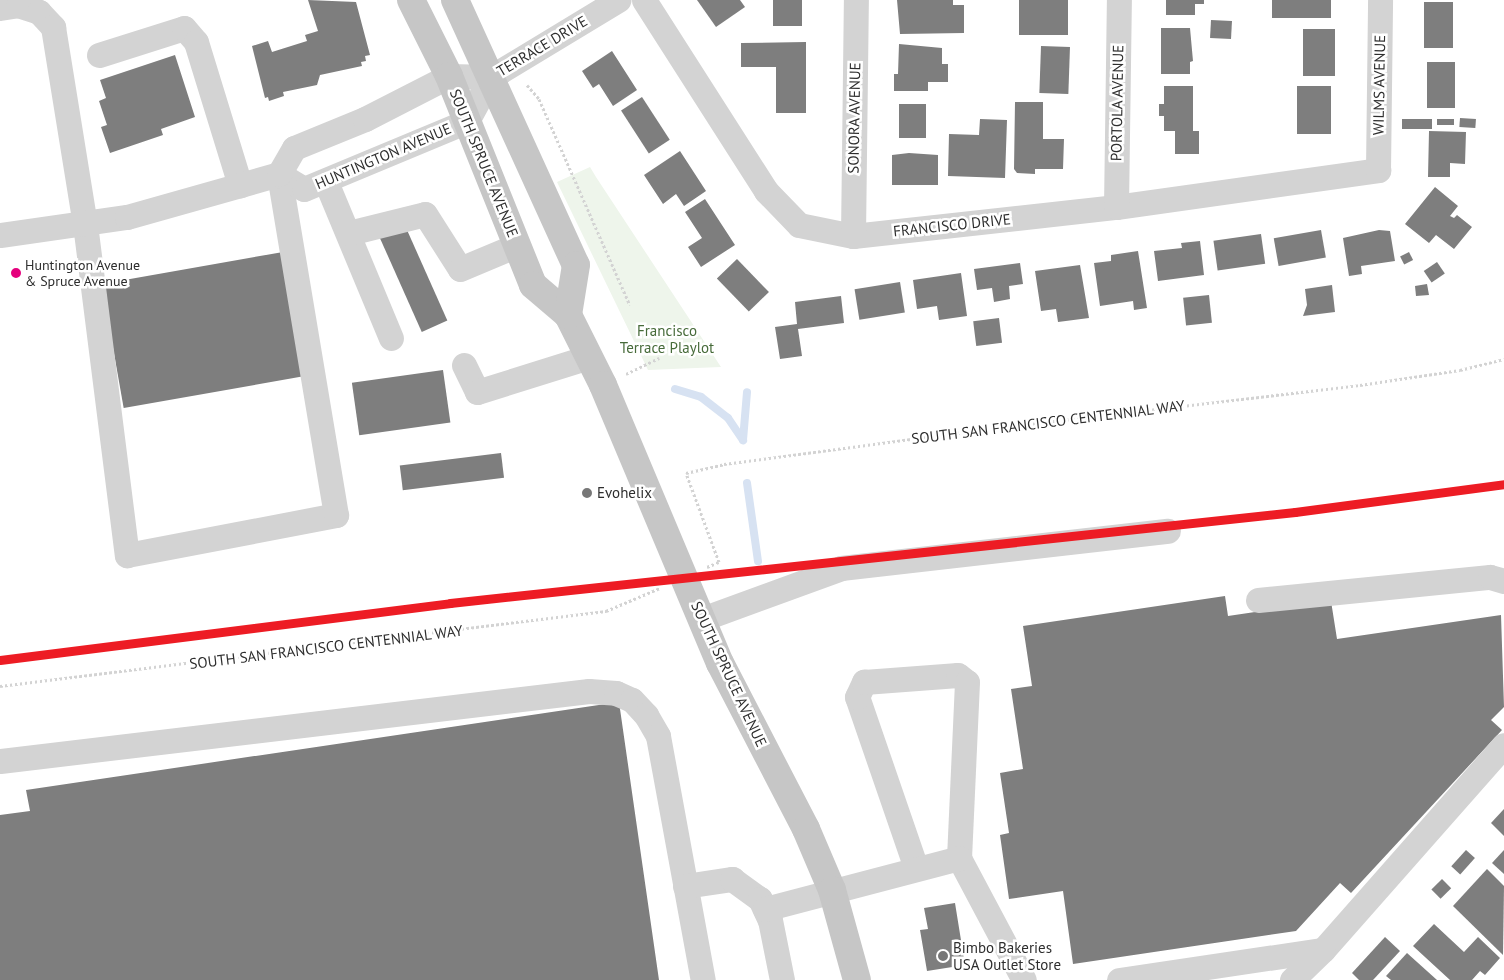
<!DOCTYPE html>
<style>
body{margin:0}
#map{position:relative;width:1504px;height:980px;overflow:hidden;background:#fff;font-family:"PT Sans",sans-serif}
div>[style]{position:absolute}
.green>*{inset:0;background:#eef5eb}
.stream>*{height:8px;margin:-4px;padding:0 4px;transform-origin:4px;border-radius:4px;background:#d7e2f2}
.building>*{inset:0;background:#7e7e7e;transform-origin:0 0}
.path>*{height:3px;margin-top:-1.5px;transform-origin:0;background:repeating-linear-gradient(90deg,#d3d3d3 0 2.5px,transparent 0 5px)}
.minor>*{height:25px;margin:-12.5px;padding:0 12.5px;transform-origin:12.5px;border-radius:12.5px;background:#d3d3d3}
.major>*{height:28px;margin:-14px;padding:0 14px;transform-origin:14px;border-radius:14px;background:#c6c6c6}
.metro-1>*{height:9px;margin:-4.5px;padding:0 4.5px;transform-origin:4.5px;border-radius:4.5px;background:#ed1c24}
.dots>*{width:14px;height:14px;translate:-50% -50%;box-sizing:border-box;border:2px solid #fff;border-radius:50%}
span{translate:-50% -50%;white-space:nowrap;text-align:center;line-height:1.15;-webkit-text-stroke:5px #fff;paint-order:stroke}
.bus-label{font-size:14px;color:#2e2e2e}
.left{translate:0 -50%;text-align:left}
.street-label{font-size:15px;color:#2e2e2e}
.park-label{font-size:15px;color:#476b3a}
.poi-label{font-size:15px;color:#2e2e2e}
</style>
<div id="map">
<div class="green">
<i style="clip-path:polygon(590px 167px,596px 177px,721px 367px,648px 370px,557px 182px)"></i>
</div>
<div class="stream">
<i style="left:675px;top:389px;width:27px;rotate:17deg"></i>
<i style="left:701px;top:397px;width:34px;rotate:38deg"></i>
<i style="left:728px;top:418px;width:27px;rotate:56deg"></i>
<i style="left:743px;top:440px;width:48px;rotate:-85.2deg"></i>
<i style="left:747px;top:483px;width:79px;rotate:82deg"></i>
</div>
<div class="building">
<i style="clip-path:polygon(308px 0,356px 2px,370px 55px,365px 56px,366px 61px,361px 62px,362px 66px,320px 75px,317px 85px,283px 92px,284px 96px,269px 101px,268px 97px,265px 98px,252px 46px,268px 41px,272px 52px,307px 41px,305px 35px,318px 31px)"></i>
<i style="clip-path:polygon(697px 0,740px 0,745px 7px,716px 27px)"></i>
<i style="left:773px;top:0;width:29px;height:26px"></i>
<i style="clip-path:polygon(897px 0,953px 0,953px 5px,964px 5px,964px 33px,900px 34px)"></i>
<i style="left:1019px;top:0;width:49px;height:35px"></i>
<i style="clip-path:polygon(1166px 0,1204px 0,1204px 4px,1195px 4px,1195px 15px,1166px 15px)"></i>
<i style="left:1272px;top:0;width:59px;height:18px"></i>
<i style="left:1424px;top:2px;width:29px;height:46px"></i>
<i style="left:1211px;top:20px;width:21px;height:18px;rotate:3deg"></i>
<i style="clip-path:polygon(1161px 28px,1190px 28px,1193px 61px,1190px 62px,1190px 74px,1161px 74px)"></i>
<i style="left:1303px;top:29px;width:32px;height:47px"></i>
<i style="clip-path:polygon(806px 42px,806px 113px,776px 113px,776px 67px,741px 67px,741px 43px)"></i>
<i style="clip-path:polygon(899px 44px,942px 48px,942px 64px,948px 64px,948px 82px,928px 82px,928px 91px,894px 91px,894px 74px,898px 74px)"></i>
<i style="left:1041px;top:46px;width:29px;height:47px;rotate:2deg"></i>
<i style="clip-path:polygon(612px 51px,637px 90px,613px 106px,599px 84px,593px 88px,582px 71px)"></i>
<i style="clip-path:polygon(175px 55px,195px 117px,161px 129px,163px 135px,110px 153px,101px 127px,107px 125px,99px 101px,106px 98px,100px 80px)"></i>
<i style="left:1427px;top:62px;width:28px;height:46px"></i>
<i style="clip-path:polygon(1164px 86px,1193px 86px,1193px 131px,1199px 131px,1199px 154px,1175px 154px,1175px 131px,1164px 131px,1164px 116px,1159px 116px,1159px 104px,1164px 104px)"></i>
<i style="left:1297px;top:86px;width:34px;height:48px"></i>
<i style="left:642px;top:97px;width:51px;height:25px;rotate:57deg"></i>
<i style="clip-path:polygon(1015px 102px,1043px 102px,1043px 139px,1064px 139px,1063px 169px,1035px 169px,1035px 174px,1017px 173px,1014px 169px)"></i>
<i style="left:899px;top:104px;width:27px;height:34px"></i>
<i style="left:1460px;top:118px;width:16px;height:9px;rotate:4deg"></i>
<i style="clip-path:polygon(980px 119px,1007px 120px,1005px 178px,948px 176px,949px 134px,979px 135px)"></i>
<i style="left:1402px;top:119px;width:30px;height:10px"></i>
<i style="left:1437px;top:119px;width:17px;height:6px"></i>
<i style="clip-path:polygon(1429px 131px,1466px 132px,1465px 164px,1450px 163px,1450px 177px,1428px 177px)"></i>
<i style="clip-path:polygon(680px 151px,706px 191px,684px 206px,676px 194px,663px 204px,644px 175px)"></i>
<i style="clip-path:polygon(909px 153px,938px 155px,938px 185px,892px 185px,892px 155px)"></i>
<i style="clip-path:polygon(1435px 187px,1458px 206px,1450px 216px,1454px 218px,1457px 215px,1472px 227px,1454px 249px,1436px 235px,1429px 243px,1405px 224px)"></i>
<i style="clip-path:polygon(705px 199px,735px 245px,701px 267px,688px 247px,702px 238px,685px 212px)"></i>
<i style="left:403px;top:221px;width:109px;height:28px;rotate:66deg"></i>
<i style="left:1321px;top:230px;width:28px;height:48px;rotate:80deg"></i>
<i style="clip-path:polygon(1379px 230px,1390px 231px,1395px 261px,1361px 266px,1362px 274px,1349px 276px,1343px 238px)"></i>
<i style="left:1261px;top:234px;width:30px;height:48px;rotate:82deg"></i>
<i style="clip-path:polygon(1200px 241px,1204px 275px,1158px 281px,1154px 251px,1182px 248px,1181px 243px)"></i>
<i style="clip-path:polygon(1138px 251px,1147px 308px,1134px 310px,1133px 301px,1100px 306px,1094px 263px,1111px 261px,1111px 255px)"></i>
<i style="left:283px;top:252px;width:126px;height:184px;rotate:80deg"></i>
<i style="left:1409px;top:252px;width:9px;height:10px;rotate:63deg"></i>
<i style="left:737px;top:259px;width:46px;height:28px;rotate:46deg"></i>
<i style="left:1437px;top:262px;width:14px;height:16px;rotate:56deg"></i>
<i style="clip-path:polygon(1020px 263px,1023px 284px,1009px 286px,1010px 299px,994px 302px,992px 288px,977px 290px,974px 269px)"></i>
<i style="clip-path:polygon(1080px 265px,1089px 318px,1058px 322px,1056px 309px,1041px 311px,1035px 271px)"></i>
<i style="clip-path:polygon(961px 273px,967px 316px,939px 320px,937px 306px,917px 309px,913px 280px)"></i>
<i style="left:900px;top:282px;width:31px;height:46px;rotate:81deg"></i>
<i style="clip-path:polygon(1427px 284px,1429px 295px,1416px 296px,1415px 286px)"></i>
<i style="clip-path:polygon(1332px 285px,1335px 312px,1303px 316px,1307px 305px,1305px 289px)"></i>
<i style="left:1209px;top:295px;width:28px;height:26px;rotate:84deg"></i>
<i style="clip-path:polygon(841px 296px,844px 323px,798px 329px,802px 356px,780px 359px,775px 327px,797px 324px,795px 302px)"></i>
<i style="left:999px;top:318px;width:25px;height:26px;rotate:83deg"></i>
<i style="left:443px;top:370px;width:53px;height:92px;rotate:82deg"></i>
<i style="left:501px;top:453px;width:25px;height:102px;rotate:83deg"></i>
<i style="clip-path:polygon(1225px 596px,1228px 616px,1331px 601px,1337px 639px,1501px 615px,1504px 707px,1491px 720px,1502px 730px,1351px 893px,1340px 883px,1296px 931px,1073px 964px,1063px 891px,1009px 899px,1000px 835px,1009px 833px,1000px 773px,1023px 769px,1011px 689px,1032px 686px,1023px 626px)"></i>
<i style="clip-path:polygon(619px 702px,659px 980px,0 980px,0 815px,30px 811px,26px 790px)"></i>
<i style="clip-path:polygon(1504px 809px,1504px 836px,1491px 823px)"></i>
<i style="left:1466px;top:850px;width:12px;height:22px;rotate:42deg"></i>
<i style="clip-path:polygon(1504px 850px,1504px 874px,1492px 863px)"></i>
<i style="clip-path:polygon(1487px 869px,1504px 886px,1503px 955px,1453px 906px)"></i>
<i style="left:1442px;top:879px;width:13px;height:15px;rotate:45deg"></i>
<i style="clip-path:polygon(955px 903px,965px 965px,927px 971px,920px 930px,928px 929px,924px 908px)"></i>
<i style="clip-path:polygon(1434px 924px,1464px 952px,1478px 937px,1500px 958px,1485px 975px,1480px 971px,1472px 980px,1450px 980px,1413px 946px)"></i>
<i style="clip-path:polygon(1385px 937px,1400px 951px,1373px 980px,1359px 980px,1352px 973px)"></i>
<i style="clip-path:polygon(1407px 953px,1437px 980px,1391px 980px,1386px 976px)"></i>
</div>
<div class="path">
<i style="left:527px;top:85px;width:18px;rotate:49deg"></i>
<i style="left:539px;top:99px;width:225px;rotate:66.2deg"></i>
<i style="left:626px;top:374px;width:37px;rotate:-26deg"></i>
<i style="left:707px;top:567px;width:13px;rotate:-23deg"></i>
<i style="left:719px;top:562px;width:95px;rotate:-110.3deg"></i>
<i style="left:686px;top:473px;width:39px;rotate:-13deg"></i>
<i style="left:724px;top:464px;width:281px;rotate:-7.6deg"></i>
<i style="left:1003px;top:427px;width:359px;rotate:-6.7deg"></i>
<i style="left:1360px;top:385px;width:101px;rotate:-8.5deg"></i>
<i style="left:1460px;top:370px;width:45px;rotate:-14deg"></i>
<i style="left:0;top:686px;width:611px;rotate:-7.06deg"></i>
<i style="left:606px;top:611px;width:59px;rotate:-23.1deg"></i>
</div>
<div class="minor">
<i style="left:644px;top:0;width:227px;rotate:57.4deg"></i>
<i style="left:766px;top:191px;width:47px;rotate:45.9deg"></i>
<i style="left:799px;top:225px;width:55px;rotate:11.5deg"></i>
<i style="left:853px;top:236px;width:265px;rotate:-6.3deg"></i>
<i style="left:1116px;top:207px;width:265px;rotate:-8deg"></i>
<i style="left:1378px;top:170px;width:170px;rotate:-89.3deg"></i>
<i style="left:0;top:8px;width:18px;rotate:-9deg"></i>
<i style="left:18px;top:5px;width:22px;rotate:18deg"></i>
<i style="left:39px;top:12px;width:21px;rotate:47deg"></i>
<i style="left:53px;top:27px;width:200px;rotate:80.8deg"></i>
<i style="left:85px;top:224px;width:334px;rotate:82.8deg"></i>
<i style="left:127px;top:555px;width:213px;rotate:-10.8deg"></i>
<i style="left:336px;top:515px;width:346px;rotate:-99.5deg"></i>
<i style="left:99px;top:55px;width:89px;rotate:-17.6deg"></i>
<i style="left:184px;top:28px;width:18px;rotate:49deg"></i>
<i style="left:196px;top:42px;width:150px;rotate:72.9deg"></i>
<i style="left:279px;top:174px;width:29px;rotate:31deg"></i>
<i style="left:304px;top:189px;width:177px;rotate:-22.6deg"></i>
<i style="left:467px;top:121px;width:50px;rotate:-61.4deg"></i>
<i style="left:491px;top:77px;width:149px;rotate:-31.2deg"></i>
<i style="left:326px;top:182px;width:169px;rotate:67.4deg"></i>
<i style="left:1116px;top:207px;width:207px;rotate:-89.2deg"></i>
<i style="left:349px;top:233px;width:78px;rotate:-14deg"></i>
<i style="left:425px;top:214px;width:65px;rotate:57.5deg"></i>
<i style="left:460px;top:269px;width:62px;rotate:-22.8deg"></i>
<i style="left:0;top:235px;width:128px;rotate:-8.1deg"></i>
<i style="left:127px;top:217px;width:158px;rotate:-15.8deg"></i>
<i style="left:279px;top:174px;width:30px;rotate:-60deg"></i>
<i style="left:294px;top:148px;width:77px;rotate:-22.2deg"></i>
<i style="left:365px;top:119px;width:94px;rotate:-27.1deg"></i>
<i style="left:449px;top:76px;width:42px;rotate:1.4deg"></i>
<i style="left:853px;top:236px;width:236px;rotate:-89.3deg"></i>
<i style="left:464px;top:365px;width:30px;rotate:64deg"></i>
<i style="left:477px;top:392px;width:117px;rotate:-17.4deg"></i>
<i style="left:1258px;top:600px;width:233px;rotate:-5.7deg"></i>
<i style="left:1490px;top:577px;width:15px;rotate:16deg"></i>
<i style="left:702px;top:619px;width:148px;rotate:-20.1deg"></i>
<i style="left:841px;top:568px;width:329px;rotate:-6.5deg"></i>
<i style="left:0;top:761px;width:593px;rotate:-6.78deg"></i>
<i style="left:589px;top:691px;width:27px;rotate:4deg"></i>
<i style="left:616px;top:693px;width:17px;rotate:24deg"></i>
<i style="left:632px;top:700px;width:21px;rotate:47deg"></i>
<i style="left:646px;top:715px;width:24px;rotate:60deg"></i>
<i style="left:658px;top:736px;width:248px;rotate:79.6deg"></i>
<i style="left:916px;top:868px;width:181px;rotate:-109deg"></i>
<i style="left:857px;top:697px;width:17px;rotate:-65deg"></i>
<i style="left:864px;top:682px;width:94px;rotate:-4.3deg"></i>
<i style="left:958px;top:675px;width:11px;rotate:38deg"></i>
<i style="left:967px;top:682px;width:176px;rotate:92.6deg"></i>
<i style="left:959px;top:858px;width:138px;rotate:62deg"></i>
<i style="left:685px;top:886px;width:48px;rotate:-8.5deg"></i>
<i style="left:732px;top:879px;width:34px;rotate:36deg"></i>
<i style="left:760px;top:899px;width:23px;rotate:65deg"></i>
<i style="left:770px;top:920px;width:61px;rotate:78.7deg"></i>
<i style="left:765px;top:909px;width:201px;rotate:-14.7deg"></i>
<i style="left:1119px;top:980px;width:206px;rotate:-8.4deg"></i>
<i style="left:1323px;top:950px;width:273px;rotate:-48.6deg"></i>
<i style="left:1292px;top:980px;width:43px;rotate:-44.1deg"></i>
</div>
<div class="major">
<i style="left:411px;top:0;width:85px;rotate:63.4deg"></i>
<i style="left:449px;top:76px;width:225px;rotate:68.1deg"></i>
<i style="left:533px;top:285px;width:46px;rotate:40.6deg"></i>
<i style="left:568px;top:315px;width:78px;rotate:63.4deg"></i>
<i style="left:603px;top:385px;width:302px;rotate:67.2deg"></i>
<i style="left:720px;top:663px;width:187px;rotate:62.6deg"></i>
<i style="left:806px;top:829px;width:66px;rotate:66.9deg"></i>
<i style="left:832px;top:890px;width:93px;rotate:74.5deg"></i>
<i style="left:455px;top:0;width:291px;rotate:65.5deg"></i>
<i style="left:576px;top:265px;width:51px;rotate:99.1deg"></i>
</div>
<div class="metro-1">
<i style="left:0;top:660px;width:454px;rotate:-7.2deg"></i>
<i style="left:450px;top:603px;width:850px;rotate:-6.15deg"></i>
<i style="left:1295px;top:512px;width:211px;rotate:-7.6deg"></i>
</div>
<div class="dots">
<i style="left:16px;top:273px;background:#e5007d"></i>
<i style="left:587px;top:493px;background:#777"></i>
<i style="left:943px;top:956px;background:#777"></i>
</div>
<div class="bus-label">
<span class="left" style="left:25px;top:273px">Huntington Avenue<br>&amp; Spruce Avenue</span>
</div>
<div class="street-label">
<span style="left:542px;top:46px;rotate:-31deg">TERRACE DRIVE</span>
<span style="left:1379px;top:85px;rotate:-89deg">WILMS AVENUE</span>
<span style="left:1117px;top:103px;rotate:-89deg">PORTOLA AVENUE</span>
<span style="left:854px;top:118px;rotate:-89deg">SONORA AVENUE</span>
<span style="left:383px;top:156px;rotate:-23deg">HUNTINGTON AVENUE</span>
<span style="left:484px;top:163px;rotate:68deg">SOUTH SPRUCE AVENUE</span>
<span style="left:952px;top:225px;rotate:-6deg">FRANCISCO DRIVE</span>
<span style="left:1048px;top:422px;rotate:-7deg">SOUTH SAN FRANCISCO CENTENNIAL WAY</span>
<span style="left:326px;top:647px;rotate:-7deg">SOUTH SAN FRANCISCO CENTENNIAL WAY</span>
<span style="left:729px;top:674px;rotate:65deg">SOUTH SPRUCE AVENUE</span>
</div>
<div class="park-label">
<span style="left:667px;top:339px">Francisco<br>Terrace Playlot</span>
</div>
<div class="poi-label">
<span class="left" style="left:597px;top:493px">Evohelix</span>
<span class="left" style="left:953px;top:956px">Bimbo Bakeries<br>USA Outlet Store</span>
</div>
</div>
